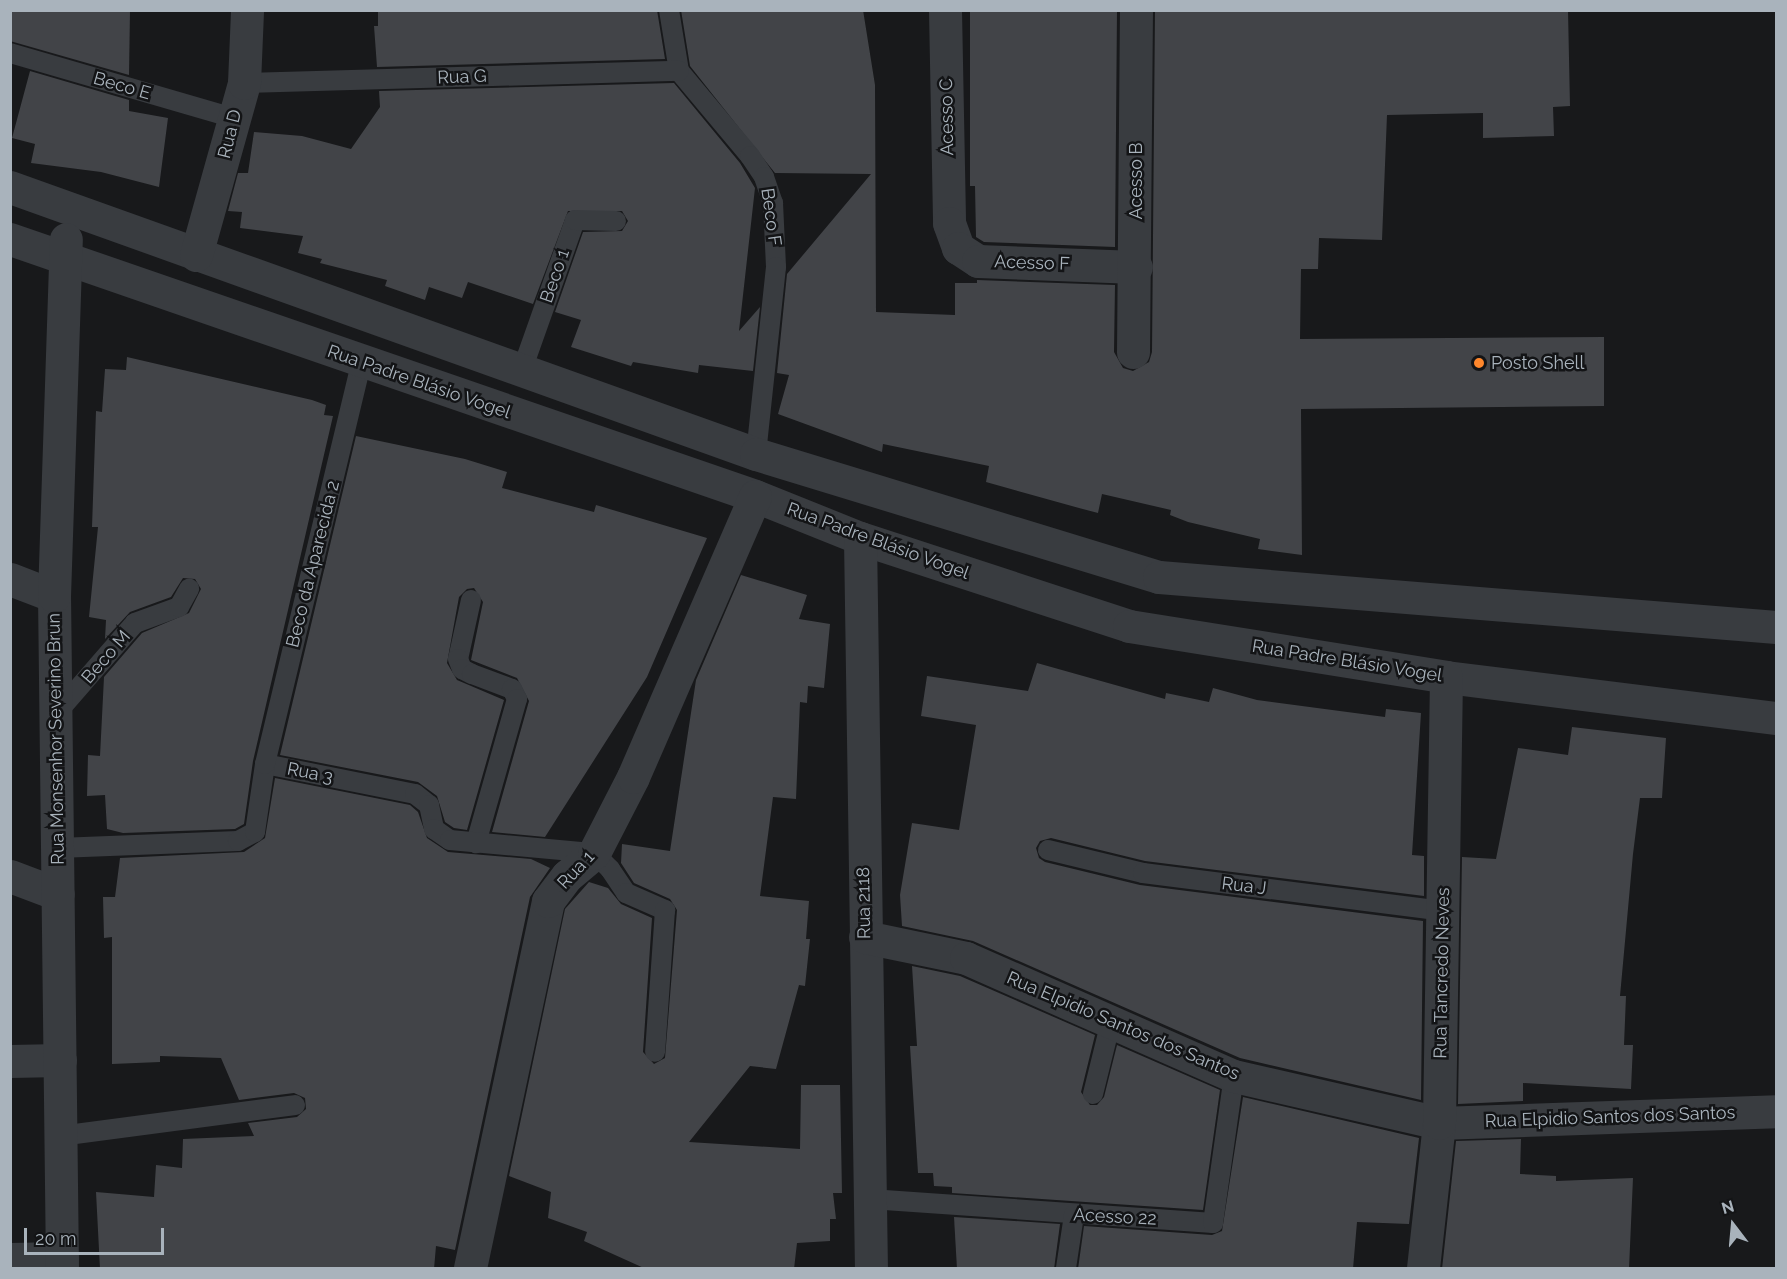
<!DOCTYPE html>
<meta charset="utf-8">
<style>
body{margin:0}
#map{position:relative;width:1787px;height:1279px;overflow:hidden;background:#18191b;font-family:Raleway,sans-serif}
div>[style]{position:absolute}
.building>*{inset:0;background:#424448}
.service>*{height:20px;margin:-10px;padding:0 10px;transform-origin:10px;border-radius:10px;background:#393c40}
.minor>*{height:33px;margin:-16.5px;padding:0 16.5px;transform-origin:16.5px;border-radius:16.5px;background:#393c40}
.dots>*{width:16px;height:16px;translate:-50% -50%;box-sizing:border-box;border:3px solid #131416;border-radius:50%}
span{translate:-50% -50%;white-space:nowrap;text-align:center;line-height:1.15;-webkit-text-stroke:5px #131416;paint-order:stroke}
.street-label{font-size:18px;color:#a9b3bc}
.poi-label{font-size:18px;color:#a9b3bc}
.left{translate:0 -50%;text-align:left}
.frame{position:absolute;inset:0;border:12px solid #a9b3bc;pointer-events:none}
.north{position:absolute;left:1703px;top:1195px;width:60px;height:60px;-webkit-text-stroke:4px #131416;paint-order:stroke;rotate:344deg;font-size:16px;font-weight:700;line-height:24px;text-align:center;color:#a9b3bc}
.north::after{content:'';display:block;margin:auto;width:21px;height:27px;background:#a9b3bc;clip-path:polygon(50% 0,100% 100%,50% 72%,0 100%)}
.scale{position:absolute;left:24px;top:1228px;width:140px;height:27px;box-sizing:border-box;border:3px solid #a9b3bc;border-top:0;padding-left:8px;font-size:18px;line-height:21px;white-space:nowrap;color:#a9b3bc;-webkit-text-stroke:4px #131416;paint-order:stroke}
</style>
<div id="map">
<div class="building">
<i style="clip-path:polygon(10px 10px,130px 10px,129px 75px,10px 41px)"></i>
<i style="clip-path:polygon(378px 10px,657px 10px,665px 59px,377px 67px,374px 26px,378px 26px)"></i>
<i style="clip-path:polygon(681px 10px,863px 10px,875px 85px,876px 312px,955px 315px,955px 283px,977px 283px,977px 280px,1115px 285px,1114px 352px,1123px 368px,1133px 371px,1149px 362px,1152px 352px,1155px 10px,1568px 10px,1570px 106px,1553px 107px,1554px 136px,1483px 138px,1483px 113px,1387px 115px,1382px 240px,1319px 238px,1318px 269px,1301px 269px,1300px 339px,1604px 337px,1604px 406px,1301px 409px,1302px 555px,1258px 549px,1260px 539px,1188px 522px,1170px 515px,1171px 510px,1102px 494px,1098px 513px,1079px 508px,986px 482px,989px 466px,883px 444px,882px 452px,778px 414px,789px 375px,777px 373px,787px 274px,871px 174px,775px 173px,690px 66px)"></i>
<i style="clip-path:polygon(970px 10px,1117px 10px,1115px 247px,984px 242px,976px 237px,975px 186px,970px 186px)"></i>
<i style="clip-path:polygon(30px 71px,129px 100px,129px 111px,168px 118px,159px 187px,101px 172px,31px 163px,35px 144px,12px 138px)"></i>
<i style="clip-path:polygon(674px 83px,740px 163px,755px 188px,739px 331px,760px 307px,753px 371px,699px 365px,698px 373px,633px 362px,631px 366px,571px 347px,581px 320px,555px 312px,583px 232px,622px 231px,628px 221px,622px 211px,568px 211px,533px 304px,468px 282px,462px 298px,429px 287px,425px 300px,385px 286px,387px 280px,320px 263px,322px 259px,298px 253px,303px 236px,240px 228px,242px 212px,228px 211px,238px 173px,248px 173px,254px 132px,302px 136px,351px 149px,380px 107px,379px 91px)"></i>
<i style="clip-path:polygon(127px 357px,312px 400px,326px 405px,324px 415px,333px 416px,253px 761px,244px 824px,235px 829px,123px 833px,107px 829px,105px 795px,87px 796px,88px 755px,100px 756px,104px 677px,142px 633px,189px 613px,201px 589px,195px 579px,183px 578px,171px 597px,130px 612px,105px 639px,106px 620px,89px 617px,98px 527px,92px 527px,96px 411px,102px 412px,105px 369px,126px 370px)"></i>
<i style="clip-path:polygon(356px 436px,465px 459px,507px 472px,502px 488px,594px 512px,596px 505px,707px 538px,647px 677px,545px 837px,492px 832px,529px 701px,517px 678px,471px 660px,483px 602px,474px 588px,467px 589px,459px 597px,447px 663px,457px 680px,504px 700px,467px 830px,454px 828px,445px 822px,437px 796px,418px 782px,280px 755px)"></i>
<i style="clip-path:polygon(741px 575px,807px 595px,799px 619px,830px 624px,824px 688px,808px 686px,807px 703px,800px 702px,796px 799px,773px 797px,760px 896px,809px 901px,806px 939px,810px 939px,805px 986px,799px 985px,776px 1069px,750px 1066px,689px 1142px,800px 1149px,801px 1085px,840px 1085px,842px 1193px,833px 1193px,836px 1219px,830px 1219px,830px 1241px,797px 1243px,794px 1269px,646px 1269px,584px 1241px,587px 1232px,548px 1218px,551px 1192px,509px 1176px,565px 909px,589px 882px,608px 888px,621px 904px,652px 918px,643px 1052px,654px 1064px,665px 1058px,677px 910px,670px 899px,634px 883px,621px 863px,622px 844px,670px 851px,696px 680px)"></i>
<i style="clip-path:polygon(1037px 663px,1165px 699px,1166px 693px,1209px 702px,1213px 688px,1257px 700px,1385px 717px,1386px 709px,1421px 713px,1412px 855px,1424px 856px,1424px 896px,1145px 861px,1051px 838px,1040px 841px,1036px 848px,1039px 858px,1045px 862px,1140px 885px,1423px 921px,1421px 1100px,1240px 1058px,973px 941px,902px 926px,900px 895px,912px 823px,959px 830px,976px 725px,921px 716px,927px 676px,1028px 691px)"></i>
<i style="clip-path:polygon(1572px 727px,1666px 738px,1662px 798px,1640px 798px,1633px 854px,1620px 996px,1626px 996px,1624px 1045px,1633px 1045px,1631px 1089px,1523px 1083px,1523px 1101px,1458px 1104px,1462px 857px,1496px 859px,1518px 748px,1568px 755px)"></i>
<i style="clip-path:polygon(275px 778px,410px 805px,418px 812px,427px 838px,448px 852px,531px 859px,550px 868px,530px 897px,455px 1250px,436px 1246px,434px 1269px,100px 1269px,96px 1192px,154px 1197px,156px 1165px,182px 1168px,183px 1139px,254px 1136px,248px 1123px,297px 1117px,306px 1109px,305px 1098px,294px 1093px,239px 1100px,221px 1058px,160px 1056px,160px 1062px,112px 1064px,112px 937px,104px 938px,103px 897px,115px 897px,120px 858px,244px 852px,265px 838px)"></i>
<i style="clip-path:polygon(912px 966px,960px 976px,1095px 1035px,1081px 1092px,1090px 1105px,1097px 1105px,1104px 1097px,1117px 1045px,1220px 1090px,1203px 1210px,952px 1193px,952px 1187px,934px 1186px,933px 1173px,918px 1173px,910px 1046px,917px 1046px)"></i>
<i style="clip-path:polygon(1243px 1097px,1419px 1138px,1409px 1224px,1357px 1222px,1353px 1269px,1078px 1269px,1084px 1226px,1212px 1235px,1222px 1231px)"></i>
<i style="clip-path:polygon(1521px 1139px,1520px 1174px,1556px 1176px,1556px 1181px,1633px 1178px,1629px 1269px,1442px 1269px,1456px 1141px)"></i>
<i style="clip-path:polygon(954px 1217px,1060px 1224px,1054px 1269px,957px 1269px)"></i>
</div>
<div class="service">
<i style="left:669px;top:10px;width:62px;rotate:80.7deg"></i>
<i style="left:679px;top:71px;width:111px;rotate:50.1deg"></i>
<i style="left:750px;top:156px;width:25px;rotate:56deg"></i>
<i style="left:764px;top:177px;width:28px;rotate:71deg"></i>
<i style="left:773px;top:203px;width:64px;rotate:87.3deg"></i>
<i style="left:776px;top:267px;width:188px;rotate:96.1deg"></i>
<i style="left:10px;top:53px;width:233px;rotate:16.2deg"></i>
<i style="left:244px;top:83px;width:435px;rotate:-1.6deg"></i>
<i style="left:522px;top:370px;width:159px;rotate:-70.5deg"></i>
<i style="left:575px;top:220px;width:41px;rotate:1.4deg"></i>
<i style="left:471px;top:600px;width:60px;rotate:102.4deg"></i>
<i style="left:458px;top:659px;width:11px;rotate:68deg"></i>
<i style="left:462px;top:669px;width:11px;rotate:27deg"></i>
<i style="left:472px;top:674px;width:43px;rotate:20.6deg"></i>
<i style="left:512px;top:689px;width:11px;rotate:63deg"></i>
<i style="left:517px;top:699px;width:150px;rotate:105.9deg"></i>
<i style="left:55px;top:715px;width:122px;rotate:-49deg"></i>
<i style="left:135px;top:623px;width:47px;rotate:-20deg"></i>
<i style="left:179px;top:607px;width:21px;rotate:-61deg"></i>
<i style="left:265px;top:764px;width:153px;rotate:11.3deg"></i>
<i style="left:415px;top:794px;width:18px;rotate:38deg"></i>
<i style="left:429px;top:805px;width:25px;rotate:78deg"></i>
<i style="left:434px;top:829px;width:19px;rotate:35deg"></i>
<i style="left:450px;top:840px;width:145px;rotate:5.2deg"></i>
<i style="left:594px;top:853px;width:23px;rotate:45deg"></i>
<i style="left:610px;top:869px;width:29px;rotate:56deg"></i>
<i style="left:626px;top:893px;width:43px;rotate:23.6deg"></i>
<i style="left:665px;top:910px;width:142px;rotate:94deg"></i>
<i style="left:58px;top:848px;width:180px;rotate:-2.2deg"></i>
<i style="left:238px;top:841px;width:19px;rotate:-28deg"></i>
<i style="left:255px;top:832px;width:69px;rotate:-81.6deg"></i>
<i style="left:265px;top:764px;width:412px;rotate:-76.5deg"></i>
<i style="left:1048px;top:850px;width:98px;rotate:13.6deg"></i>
<i style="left:1143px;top:873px;width:302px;rotate:7.2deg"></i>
<i style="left:1093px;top:1094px;width:75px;rotate:-76.1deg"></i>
<i style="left:60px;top:1136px;width:237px;rotate:-7.5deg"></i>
<i style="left:870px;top:1199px;width:344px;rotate:4deg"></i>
<i style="left:1213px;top:1223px;width:148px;rotate:-81.9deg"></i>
<i style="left:1066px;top:1268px;width:54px;rotate:-81.4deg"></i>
</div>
<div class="minor">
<i style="left:945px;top:10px;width:213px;rotate:88.9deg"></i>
<i style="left:949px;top:223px;width:27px;rotate:70deg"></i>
<i style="left:958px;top:248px;width:24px;rotate:33deg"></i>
<i style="left:978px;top:261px;width:158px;rotate:2.2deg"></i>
<i style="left:10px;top:187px;width:792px;rotate:19.69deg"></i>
<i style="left:756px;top:454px;width:421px;rotate:17deg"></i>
<i style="left:1159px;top:577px;width:619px;rotate:4.63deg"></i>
<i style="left:10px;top:239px;width:788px;rotate:19.03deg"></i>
<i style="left:755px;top:496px;width:113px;rotate:21.8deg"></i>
<i style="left:860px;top:538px;width:283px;rotate:18.1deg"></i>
<i style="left:1129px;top:626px;width:321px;rotate:9.1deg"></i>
<i style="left:1446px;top:677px;width:333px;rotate:7.1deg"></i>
<i style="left:196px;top:255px;width:179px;rotate:-74.4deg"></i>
<i style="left:244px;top:83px;width:73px;rotate:-87.6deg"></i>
<i style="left:1133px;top:352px;width:342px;rotate:-89.5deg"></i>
<i style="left:860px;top:538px;width:730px;rotate:89.14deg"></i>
<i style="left:10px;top:579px;width:47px;rotate:21.1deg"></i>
<i style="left:10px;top:876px;width:51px;rotate:20.6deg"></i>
<i style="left:865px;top:937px;width:103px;rotate:11.7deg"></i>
<i style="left:966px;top:958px;width:293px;rotate:23.8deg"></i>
<i style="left:1234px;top:1076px;width:210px;rotate:12.9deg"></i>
<i style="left:1439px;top:1123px;width:337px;rotate:-2deg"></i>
<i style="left:10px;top:1061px;width:50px;rotate:-1.1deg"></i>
<i style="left:10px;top:1259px;width:52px;rotate:-1.1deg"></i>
<i style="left:62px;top:1268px;width:672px;rotate:-90.68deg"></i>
<i style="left:54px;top:596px;width:357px;rotate:-88.1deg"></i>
<i style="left:470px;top:1268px;width:375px;rotate:-78deg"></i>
<i style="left:548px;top:901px;width:31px;rotate:-53deg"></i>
<i style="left:567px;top:876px;width:35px;rotate:-40deg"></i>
<i style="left:594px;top:853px;width:85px;rotate:-62.8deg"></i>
<i style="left:633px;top:777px;width:306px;rotate:-66.5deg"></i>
<i style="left:1423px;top:1268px;width:146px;rotate:-83.7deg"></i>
<i style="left:1439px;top:1123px;width:446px;rotate:-89.1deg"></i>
</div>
<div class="dots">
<i style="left:1479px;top:363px;background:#ff872c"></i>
</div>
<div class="street-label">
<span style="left:462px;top:77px;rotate:-2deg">Rua G</span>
<span style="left:122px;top:86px;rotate:16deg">Beco E</span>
<span style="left:947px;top:117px;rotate:-91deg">Acesso C</span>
<span style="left:230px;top:134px;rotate:-76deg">Rua D</span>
<span style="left:1136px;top:181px;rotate:-90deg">Acesso B</span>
<span style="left:771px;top:217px;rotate:82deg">Beco F</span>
<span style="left:1032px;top:263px;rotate:2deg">Acesso F</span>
<span style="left:555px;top:276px;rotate:-71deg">Beco 1</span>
<span style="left:419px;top:382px;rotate:19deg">Rua Padre Blásio Vogel</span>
<span style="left:878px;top:541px;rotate:20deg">Rua Padre Blásio Vogel</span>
<span style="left:313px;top:564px;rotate:-76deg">Beco da Aparecida 2</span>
<span style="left:106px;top:657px;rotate:-49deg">Beco M</span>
<span style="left:1347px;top:661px;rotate:9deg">Rua Padre Blásio Vogel</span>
<span style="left:56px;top:739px;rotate:-91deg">Rua Monsenhor Severino Brun</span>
<span style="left:310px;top:773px;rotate:11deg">Rua 3</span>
<span style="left:576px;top:870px;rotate:-47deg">Rua 1</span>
<span style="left:1244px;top:886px;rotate:7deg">Rua J</span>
<span style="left:864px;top:903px;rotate:-91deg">Rua 2118</span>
<span style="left:1442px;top:973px;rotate:-89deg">Rua Tancredo Neves</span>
<span style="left:1123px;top:1026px;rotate:23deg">Rua Elpidio Santos dos Santos</span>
<span style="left:1610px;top:1117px;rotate:-2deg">Rua Elpidio Santos dos Santos</span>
<span style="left:1115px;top:1217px;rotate:3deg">Acesso 22</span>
</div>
<div class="poi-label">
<span class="left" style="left:1491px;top:363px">Posto Shell</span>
</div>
<div class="frame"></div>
<div class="north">N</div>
<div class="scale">20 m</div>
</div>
